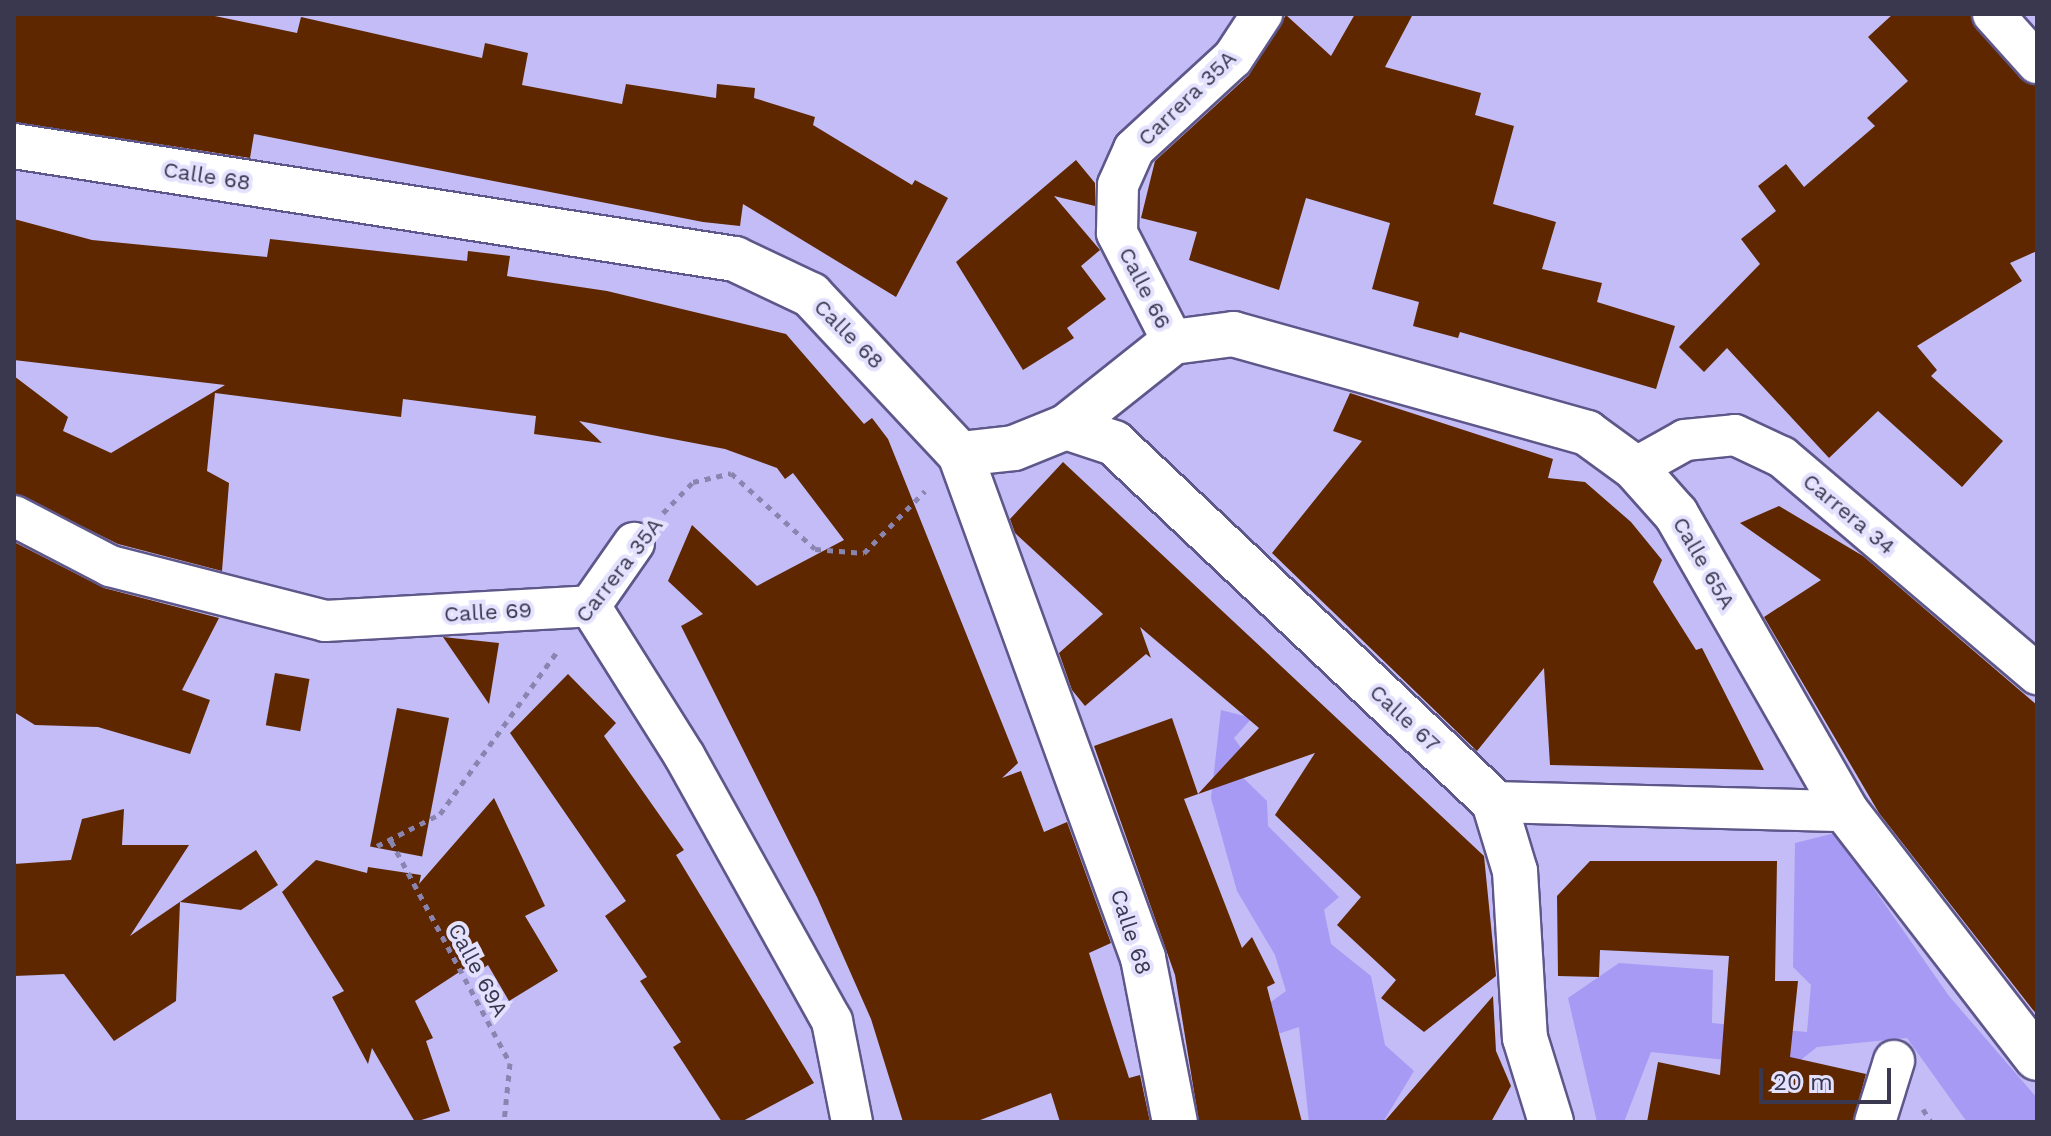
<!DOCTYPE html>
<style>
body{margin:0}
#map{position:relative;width:2051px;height:1136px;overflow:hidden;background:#c3bcf6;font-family:"Work Sans",sans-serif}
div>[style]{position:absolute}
.green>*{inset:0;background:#a79af4}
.building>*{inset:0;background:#5e2700;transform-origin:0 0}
.path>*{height:5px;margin-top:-2.5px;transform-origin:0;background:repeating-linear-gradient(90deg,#8a85b0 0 6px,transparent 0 12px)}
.roads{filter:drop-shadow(2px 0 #5e578a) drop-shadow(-2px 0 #5e578a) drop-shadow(0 2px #5e578a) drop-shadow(0 -2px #5e578a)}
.street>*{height:40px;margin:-20px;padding:0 20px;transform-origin:20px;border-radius:20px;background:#fff}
.secondary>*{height:44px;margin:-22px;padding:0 22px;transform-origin:22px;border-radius:22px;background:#fff}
span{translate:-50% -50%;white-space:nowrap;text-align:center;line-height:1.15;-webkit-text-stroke:8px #e4e1ff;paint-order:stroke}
.street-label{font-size:22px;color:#3a384f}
.frame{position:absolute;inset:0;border:16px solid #3a384f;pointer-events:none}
.scale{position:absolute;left:1759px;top:1068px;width:132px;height:36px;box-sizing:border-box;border:4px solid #3a384f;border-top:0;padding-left:10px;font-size:24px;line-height:28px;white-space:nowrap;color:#3a384f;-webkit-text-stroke:6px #e4e1ff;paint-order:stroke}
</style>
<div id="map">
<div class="green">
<i style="clip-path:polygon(1221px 710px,1252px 718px,1234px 738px,1245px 754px,1234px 769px,1267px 801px,1268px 826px,1339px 897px,1324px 910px,1331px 944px,1371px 976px,1385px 1045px,1414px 1071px,1383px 1122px,1309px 1122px,1299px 1027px,1262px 1039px,1255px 1014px,1286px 991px,1275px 955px,1237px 891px,1211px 798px)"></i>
<i style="clip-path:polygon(1835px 833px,1949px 996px,2037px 1098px,2037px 1122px,1967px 1122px,1907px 1038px,1817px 1047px,1792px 1067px,1651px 1052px,1624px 1122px,1597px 1122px,1568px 998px,1619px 963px,1713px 970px,1712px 1023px,1807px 1032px,1811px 985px,1793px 967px,1795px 843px)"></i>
</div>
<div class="building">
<i style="clip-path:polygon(14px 14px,205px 14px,297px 33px,301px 17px,482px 58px,485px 43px,528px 53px,522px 85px,622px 104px,626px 84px,716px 98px,717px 84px,755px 88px,754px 98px,815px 117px,813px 125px,912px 185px,915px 180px,948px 198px,896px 297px,743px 204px,740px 226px,703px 222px,254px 134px,250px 158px,14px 122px)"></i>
<i style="clip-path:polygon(1355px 14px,1413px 14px,1385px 67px,1481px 93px,1475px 115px,1514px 126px,1493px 204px,1556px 222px,1542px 269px,1602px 283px,1597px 302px,1675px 326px,1656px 389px,1460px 332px,1458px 338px,1413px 326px,1419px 302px,1372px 289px,1390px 223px,1306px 198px,1279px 290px,1189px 260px,1197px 232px,1141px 218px,1155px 161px,1249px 75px,1286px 15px,1331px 56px)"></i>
<i style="clip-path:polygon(1893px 14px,1971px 14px,2020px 78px,2037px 85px,2037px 251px,2010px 263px,2022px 281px,1917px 346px,1937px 370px,1931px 376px,2003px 441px,1962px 487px,1878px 411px,1829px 458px,1727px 348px,1704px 372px,1679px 347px,1760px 264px,1741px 239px,1776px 211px,1758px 186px,1786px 164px,1804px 187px,1875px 126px,1867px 118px,1908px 81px,1868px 37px)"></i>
<i style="clip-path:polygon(1076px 160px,1095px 183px,1095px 206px,1054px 196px,1100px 250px,1081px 266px,1106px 299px,1067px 328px,1074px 338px,1023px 370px,956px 262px)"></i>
<i style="clip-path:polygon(14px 219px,92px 240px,267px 257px,270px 239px,467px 261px,468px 251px,510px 256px,507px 276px,607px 291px,786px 334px,864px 424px,872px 418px,888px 439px,1018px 763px,1002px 778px,1021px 771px,1044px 832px,1067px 822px,1111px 943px,1089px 953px,1129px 1078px,1140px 1075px,1150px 1122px,1060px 1122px,1051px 1093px,975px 1122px,903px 1122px,871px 1019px,817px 897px,681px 626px,703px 614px,668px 581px,692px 525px,757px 586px,844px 540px,793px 473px,785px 479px,777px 468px,725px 449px,579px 421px,602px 443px,534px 434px,536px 416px,403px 399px,401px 417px,215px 393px,207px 471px,229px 483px,222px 571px,118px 544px,14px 493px,14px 376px,68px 417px,63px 431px,111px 453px,225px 385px,14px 360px)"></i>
<i style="clip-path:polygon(1350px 393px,1553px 459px,1548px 478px,1585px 482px,1631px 522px,1662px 560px,1653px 582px,1696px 650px,1702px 648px,1764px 770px,1550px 765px,1544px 668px,1477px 751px,1272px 553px,1362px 441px,1333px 431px)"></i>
<i style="clip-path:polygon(1063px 462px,1484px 856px,1496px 976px,1424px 1032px,1381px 998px,1396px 980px,1337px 925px,1361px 897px,1275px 815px,1315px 753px,1184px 799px,1242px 948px,1252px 937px,1275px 983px,1267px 987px,1302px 1122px,1199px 1122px,1175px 975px,1094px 746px,1172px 718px,1198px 794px,1259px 728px,1140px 627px,1151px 658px,1146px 654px,1085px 706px,1072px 690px,1059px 653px,1103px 614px,1015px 533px,1010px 519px)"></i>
<i style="clip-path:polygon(1779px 506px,1863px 556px,2037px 705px,2037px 1015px,1879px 813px,1764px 617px,1821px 580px,1740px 523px)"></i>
<i style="clip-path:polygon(14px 542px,104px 588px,219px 618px,182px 690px,210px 700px,190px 754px,98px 727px,35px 725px,14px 712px)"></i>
<i style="clip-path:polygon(443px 637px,499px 643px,489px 704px)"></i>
<i style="left:275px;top:673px;width:35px;height:53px;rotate:10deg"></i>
<i style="clip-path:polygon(568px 674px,616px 723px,604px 736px,684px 850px,676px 855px,814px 1083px,741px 1122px,722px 1122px,673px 1047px,681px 1042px,640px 981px,647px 977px,605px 916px,626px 901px,510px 733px)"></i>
<i style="left:397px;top:708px;width:53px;height:141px;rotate:11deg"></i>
<i style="clip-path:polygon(494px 798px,545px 906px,525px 916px,558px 971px,509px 1001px,488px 965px,482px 969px,476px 961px,415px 1001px,433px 1038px,426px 1041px,450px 1111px,415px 1122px,372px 1048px,368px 1064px,332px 997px,344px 991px,282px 892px,316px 860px,367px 873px,368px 867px,421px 875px,419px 884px)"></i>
<i style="clip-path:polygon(124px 809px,122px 845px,189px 845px,130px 936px,256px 850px,278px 885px,241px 910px,180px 902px,176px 1001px,114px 1041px,64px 974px,14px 976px,14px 864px,71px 860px,82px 819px)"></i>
<i style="clip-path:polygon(1590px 861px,1777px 861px,1775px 981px,1798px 981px,1790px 1057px,1866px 1074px,1853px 1122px,1647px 1122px,1658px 1062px,1720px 1075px,1729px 956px,1600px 950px,1599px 977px,1558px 976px,1557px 896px)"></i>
<i style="clip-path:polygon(1493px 996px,1496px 1051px,1511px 1086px,1491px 1122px,1384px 1122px)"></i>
</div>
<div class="path">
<i style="left:663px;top:513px;width:43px;rotate:-45.9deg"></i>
<i style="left:693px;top:482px;width:39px;rotate:-13deg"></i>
<i style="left:731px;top:473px;width:113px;rotate:42.1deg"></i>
<i style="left:815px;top:549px;width:49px;rotate:4.7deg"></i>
<i style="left:864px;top:553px;width:87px;rotate:-45.5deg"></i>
<i style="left:391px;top:841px;width:252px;rotate:61.8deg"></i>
<i style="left:510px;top:1063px;width:59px;rotate:95.8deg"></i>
<i style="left:377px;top:846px;width:71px;rotate:-26.9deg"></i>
<i style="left:440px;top:814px;width:200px;rotate:-54.2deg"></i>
<i style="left:1923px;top:1109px;width:15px;rotate:58deg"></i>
</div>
<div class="roads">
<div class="street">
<i style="left:1993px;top:14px;width:66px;rotate:48.1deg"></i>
<i style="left:1173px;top:342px;width:123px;rotate:-117.2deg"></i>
<i style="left:1117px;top:233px;width:48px;rotate:-88.8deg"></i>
<i style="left:1118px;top:185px;width:39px;rotate:-66deg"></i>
<i style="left:1134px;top:149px;width:134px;rotate:-42.6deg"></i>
<i style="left:1233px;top:58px;width:53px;rotate:-56.6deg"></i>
<i style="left:1635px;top:468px;width:57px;rotate:-29.2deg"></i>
<i style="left:1685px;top:440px;width:50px;rotate:-5.7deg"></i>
<i style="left:1735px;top:435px;width:52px;rotate:25.1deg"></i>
<i style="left:1782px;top:457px;width:335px;rotate:40.4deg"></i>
<i style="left:14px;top:516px;width:108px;rotate:27.5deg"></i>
<i style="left:110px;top:566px;width:222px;rotate:14.3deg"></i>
<i style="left:325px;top:621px;width:265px;rotate:-3.2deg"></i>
<i style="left:590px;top:606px;width:178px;rotate:57.8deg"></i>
<i style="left:685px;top:757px;width:302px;rotate:60.9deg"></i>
<i style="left:832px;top:1021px;width:103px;rotate:78.8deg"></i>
<i style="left:590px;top:606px;width:77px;rotate:-55.1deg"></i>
<i style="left:1494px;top:802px;width:352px;rotate:1.5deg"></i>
<i style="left:1875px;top:1122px;width:64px;rotate:-72.7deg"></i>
</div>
<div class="secondary">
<i style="left:14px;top:146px;width:730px;rotate:8.91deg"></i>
<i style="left:735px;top:259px;width:84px;rotate:25.3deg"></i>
<i style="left:811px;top:295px;width:218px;rotate:46.9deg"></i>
<i style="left:960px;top:454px;width:536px;rotate:70.04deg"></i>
<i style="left:1143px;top:958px;width:167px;rotate:79deg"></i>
<i style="left:1066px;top:427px;width:51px;rotate:18.4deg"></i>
<i style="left:1114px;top:443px;width:523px;rotate:43.37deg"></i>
<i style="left:1494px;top:802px;width:72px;rotate:73.1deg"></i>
<i style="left:1515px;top:871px;width:167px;rotate:86.6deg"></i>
<i style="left:1525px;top:1038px;width:88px;rotate:72.8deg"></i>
<i style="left:960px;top:454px;width:54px;rotate:-6.3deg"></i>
<i style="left:1014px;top:448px;width:56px;rotate:-22deg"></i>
<i style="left:1066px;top:427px;width:137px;rotate:-38.5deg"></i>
<i style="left:1173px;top:342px;width:61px;rotate:-7.6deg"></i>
<i style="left:1233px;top:334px;width:368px;rotate:15.6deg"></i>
<i style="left:1587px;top:433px;width:59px;rotate:36.1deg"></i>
<i style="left:1635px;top:468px;width:62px;rotate:48.3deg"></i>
<i style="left:1676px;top:514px;width:342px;rotate:60.2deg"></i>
<i style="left:1846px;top:811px;width:312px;rotate:52.3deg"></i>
</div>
</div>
<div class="street-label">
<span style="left:1187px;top:98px;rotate:-44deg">Carrera 35A</span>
<span style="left:207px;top:176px;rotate:9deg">Calle 68</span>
<span style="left:1145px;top:288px;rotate:63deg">Calle 66</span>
<span style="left:849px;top:334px;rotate:45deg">Calle 68</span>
<span style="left:1849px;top:514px;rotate:40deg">Carrera 34</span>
<span style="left:1704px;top:563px;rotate:60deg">Calle 65A</span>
<span style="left:619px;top:570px;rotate:-52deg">Carrera 35A</span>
<span style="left:488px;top:612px;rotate:-3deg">Calle 69</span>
<span style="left:1405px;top:718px;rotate:43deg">Calle 67</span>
<span style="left:1131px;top:932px;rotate:72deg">Calle 68</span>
<span style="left:478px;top:970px;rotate:62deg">Calle 69A</span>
</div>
<div class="frame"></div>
<div class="scale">20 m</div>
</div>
